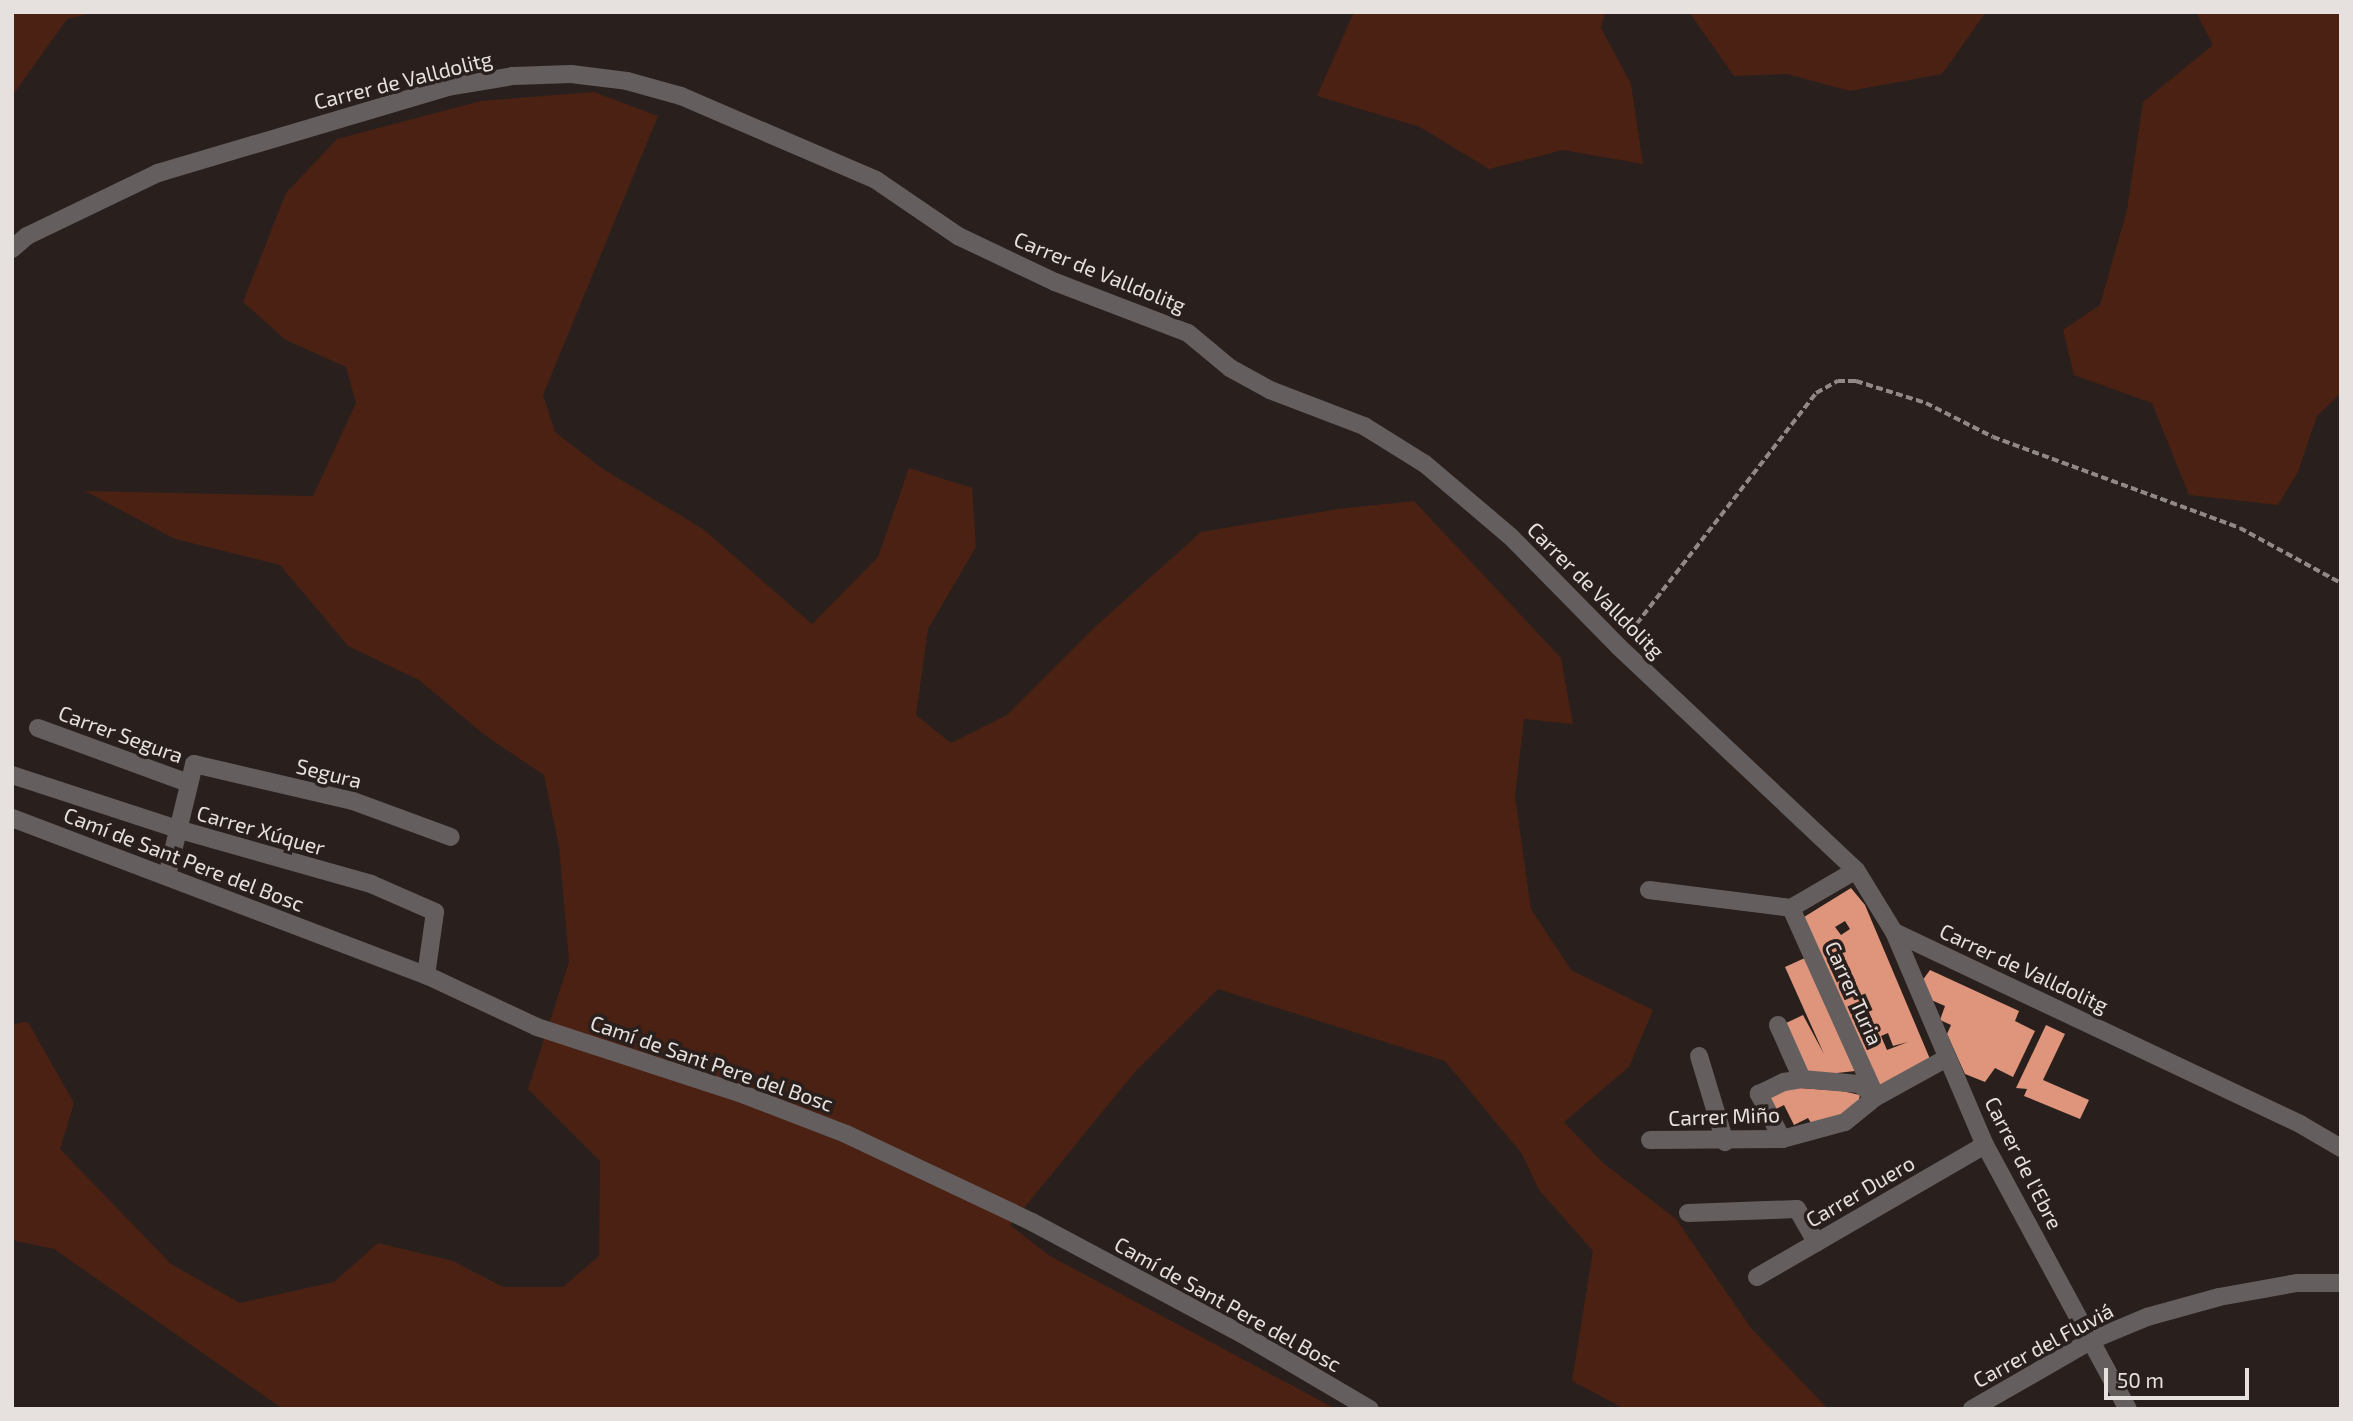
<!DOCTYPE html>
<meta charset="utf-8">
<style>
body{margin:0}
#map{position:relative;width:2353px;height:1421px;overflow:hidden;background:#29201d;font-family:"Exo 2",sans-serif}
div>[style]{position:absolute}
.green>*{inset:0;background:#4a2113}
.building>*{inset:0;background:#de957c}
.path>*{height:3.5px;margin-top:-1.75px;transform-origin:0;background:repeating-linear-gradient(90deg,#908986 0 7px,transparent 0 10.5px)}
.minor>*{height:18px;margin:-9px;padding:0 9px;transform-origin:9px;border-radius:9px;background:#645f5e}
span{translate:-50% -50%;white-space:nowrap;text-align:center;line-height:1.15;-webkit-text-stroke:7px #29201d;paint-order:stroke}
.street-label{font-size:21px;color:#e6e0de}
.frame{position:absolute;inset:0;border:14px solid #e6e0de;pointer-events:none}
.scale{position:absolute;left:2104px;top:1368px;width:145px;height:32px;box-sizing:border-box;border:4px solid #e6e0de;border-top:0;padding-left:9px;font-size:21px;line-height:24px;white-space:nowrap;color:#e6e0de;-webkit-text-stroke:5px #29201d;paint-order:stroke}
</style>
<div id="map">
<div class="green">
<i style="clip-path:polygon(12px 12px,96px 12px,67px 19px,12px 96px)"></i>
<i style="clip-path:polygon(1354px 12px,1605px 12px,1601px 28px,1631px 84px,1643px 164px,1563px 150px,1489px 169px,1420px 127px,1317px 96px)"></i>
<i style="clip-path:polygon(1689px 12px,1986px 12px,1942px 74px,1850px 91px,1787px 74px,1734px 76px)"></i>
<i style="clip-path:polygon(2196px 12px,2341px 12px,2341px 393px,2317px 416px,2298px 472px,2278px 505px,2189px 495px,2152px 403px,2074px 375px,2063px 330px,2100px 305px,2127px 210px,2143px 102px,2213px 45px)"></i>
<i style="clip-path:polygon(594px 92px,658px 116px,543px 395px,555px 432px,603px 469px,703px 529px,812px 624px,878px 557px,909px 468px,972px 488px,976px 547px,928px 629px,916px 715px,951px 743px,1007px 715px,1096px 626px,1201px 532px,1338px 509px,1414px 501px,1561px 658px,1573px 724px,1524px 719px,1515px 796px,1531px 909px,1571px 970px,1653px 1010px,1629px 1067px,1564px 1122px,1602px 1162px,1676px 1219px,1751px 1328px,1828px 1409px,1625px 1409px,1572px 1381px,1593px 1251px,1539px 1190px,1522px 1154px,1445px 1061px,1218px 989px,1134px 1073px,1010px 1225px,1050px 1256px,1336px 1409px,283px 1409px,54px 1249px,12px 1240px,12px 1024px,28px 1022px,74px 1103px,60px 1149px,171px 1264px,240px 1303px,334px 1282px,378px 1243px,453px 1261px,503px 1287px,563px 1287px,599px 1256px,600px 1161px,528px 1089px,569px 962px,559px 846px,544px 775px,486px 736px,419px 680px,348px 646px,280px 565px,175px 539px,85px 491px,313px 496px,356px 403px,346px 367px,286px 340px,243px 302px,286px 193px,337px 139px,481px 101px)"></i>
</div>
<div class="building">
<i style="clip-path:polygon(evenodd,1851px 888px,1865px 905px,1930px 1059px,1878px 1087px,1804px 917px,1851px 888px,1845px 921px,1850px 929px,1841px 935px,1835px 927px,1845px 921px,1851px 888px,1888px 1033px,1893px 1046px,1908px 1042px,1887px 1050px,1881px 1036px,1888px 1033px)"></i>
<i style="clip-path:polygon(1807px 957px,1855px 1071px,1810px 1076px,1784px 1024px,1803px 1015px,1824px 1054px,1785px 967px)"></i>
<i style="clip-path:polygon(1930px 970px,2019px 1011px,2015px 1021px,2035px 1031px,2013px 1077px,1995px 1068px,1985px 1082px,1965px 1074px,1947px 1034px,1951px 1025px,1940px 1020px,1945px 1006px,1929px 999px,1922px 981px)"></i>
<i style="clip-path:polygon(2046px 1025px,2065px 1034px,2043px 1080px,2089px 1100px,2080px 1119px,2024px 1096px,2027px 1089px,2016px 1088px)"></i>
<i style="clip-path:polygon(1785px 1087px,1842px 1091px,1860px 1095px,1858px 1104px,1839px 1116px,1811px 1123px,1808px 1118px,1794px 1125px,1784px 1105px,1774px 1110px,1767px 1098px)"></i>
</div>
<div class="path">
<i style="left:1630px;top:632px;width:303px;rotate:-52.1deg"></i>
<i style="left:1816px;top:393px;width:25px;rotate:-29deg"></i>
<i style="left:1838px;top:381px;width:18px"></i>
<i style="left:1856px;top:381px;width:73px;rotate:17.4deg"></i>
<i style="left:1926px;top:403px;width:75px;rotate:26.9deg"></i>
<i style="left:1993px;top:437px;width:263px;rotate:20.2deg"></i>
<i style="left:2240px;top:528px;width:115px;rotate:28.6deg"></i>
</div>
<div class="minor">
<i style="left:12px;top:249px;width:20px;rotate:-41deg"></i>
<i style="left:27px;top:236px;width:145px;rotate:-25.7deg"></i>
<i style="left:158px;top:173px;width:302px;rotate:-16.5deg"></i>
<i style="left:448px;top:87px;width:66px;rotate:-9.6deg"></i>
<i style="left:513px;top:76px;width:58px;rotate:-2deg"></i>
<i style="left:571px;top:74px;width:56px;rotate:7.1deg"></i>
<i style="left:627px;top:81px;width:56px;rotate:15.5deg"></i>
<i style="left:681px;top:96px;width:212px;rotate:23.3deg"></i>
<i style="left:876px;top:180px;width:99px;rotate:34.3deg"></i>
<i style="left:958px;top:236px;width:107px;rotate:25.4deg"></i>
<i style="left:1055px;top:282px;width:142px;rotate:21deg"></i>
<i style="left:1188px;top:333px;width:55px;rotate:39.8deg"></i>
<i style="left:1230px;top:368px;width:46px;rotate:28.8deg"></i>
<i style="left:1270px;top:390px;width:101px;rotate:21deg"></i>
<i style="left:1364px;top:426px;width:72px;rotate:31.9deg"></i>
<i style="left:1425px;top:464px;width:111px;rotate:40.3deg"></i>
<i style="left:1510px;top:536px;width:156px;rotate:45.5deg"></i>
<i style="left:1619px;top:647px;width:325px;rotate:43.3deg"></i>
<i style="left:1856px;top:870px;width:73px;rotate:58.5deg"></i>
<i style="left:1894px;top:932px;width:449px;rotate:25.3deg"></i>
<i style="left:2300px;top:1124px;width:48px;rotate:30.3deg"></i>
<i style="left:38px;top:728px;width:160px;rotate:20.1deg"></i>
<i style="left:12px;top:775px;width:174px;rotate:18.1deg"></i>
<i style="left:177px;top:829px;width:202px;rotate:15.8deg"></i>
<i style="left:371px;top:884px;width:70px;rotate:23.6deg"></i>
<i style="left:435px;top:912px;width:64px;rotate:98.1deg"></i>
<i style="left:12px;top:818px;width:443px;rotate:20.8deg"></i>
<i style="left:426px;top:975px;width:123px;rotate:25.1deg"></i>
<i style="left:537px;top:1027px;width:219px;rotate:18.1deg"></i>
<i style="left:745px;top:1095px;width:108px;rotate:21.1deg"></i>
<i style="left:846px;top:1134px;width:206px;rotate:25.3deg"></i>
<i style="left:1032px;top:1222px;width:238px;rotate:28.1deg"></i>
<i style="left:1242px;top:1334px;width:148px;rotate:30.4deg"></i>
<i style="left:167px;top:876px;width:115px;rotate:-76.4deg"></i>
<i style="left:194px;top:764px;width:163px;rotate:13.1deg"></i>
<i style="left:353px;top:801px;width:104px;rotate:20.2deg"></i>
<i style="left:1649px;top:890px;width:143px;rotate:7.2deg"></i>
<i style="left:1791px;top:908px;width:75px;rotate:-30.3deg"></i>
<i style="left:1791px;top:908px;width:207px;rotate:65.8deg"></i>
<i style="left:1894px;top:932px;width:232px;rotate:66.9deg"></i>
<i style="left:1985px;top:1145px;width:300px;rotate:61.6deg"></i>
<i style="left:1778px;top:1025px;width:59px;rotate:66deg"></i>
<i style="left:1699px;top:1056px;width:90px;rotate:73.2deg"></i>
<i style="left:1782px;top:1139px;width:51px;rotate:-117.1deg"></i>
<i style="left:1759px;top:1094px;width:28px;rotate:-26deg"></i>
<i style="left:1784px;top:1082px;width:18px;rotate:-9deg"></i>
<i style="left:1802px;top:1079px;width:57px;rotate:5deg"></i>
<i style="left:1859px;top:1084px;width:21px;rotate:37deg"></i>
<i style="left:1650px;top:1140px;width:132px;rotate:-0.4deg"></i>
<i style="left:1782px;top:1139px;width:65px;rotate:-15.1deg"></i>
<i style="left:1845px;top:1122px;width:40px;rotate:-39deg"></i>
<i style="left:1876px;top:1097px;width:81px;rotate:-28.8deg"></i>
<i style="left:1688px;top:1213px;width:109px;rotate:-2.1deg"></i>
<i style="left:1797px;top:1209px;width:39px;rotate:60deg"></i>
<i style="left:1757px;top:1277px;width:263px;rotate:-30.1deg"></i>
<i style="left:1972px;top:1409px;width:138px;rotate:-29.9deg"></i>
<i style="left:2092px;top:1340px;width:60px;rotate:-22.7deg"></i>
<i style="left:2147px;top:1317px;width:75px;rotate:-15.5deg"></i>
<i style="left:2219px;top:1297px;width:79px;rotate:-10.2deg"></i>
<i style="left:2297px;top:1283px;width:44px"></i>
</div>
<div class="street-label">
<span style="left:403px;top:80px;rotate:-14deg">Carrer de Valldolitg</span>
<span style="left:1100px;top:272px;rotate:22deg">Carrer de Valldolitg</span>
<span style="left:1596px;top:590px;rotate:45deg">Carrer de Valldolitg</span>
<span style="left:121px;top:734px;rotate:20deg">Carrer Segura</span>
<span style="left:329px;top:773px;rotate:14deg">Segura</span>
<span style="left:261px;top:830px;rotate:16deg">Carrer Xúquer</span>
<span style="left:184px;top:859px;rotate:21deg">Camí de Sant Pere del Bosc</span>
<span style="left:2024px;top:968px;rotate:25deg">Carrer de Valldolitg</span>
<span style="left:1854px;top:993px;rotate:66deg">Carrer Turia</span>
<span style="left:712px;top:1063px;rotate:19deg">Camí de Sant Pere del Bosc</span>
<span style="left:1724px;top:1116px;rotate:-2deg">Carrer Miño</span>
<span style="left:2024px;top:1163px;rotate:63deg">Carrer de l'Ebre</span>
<span style="left:1860px;top:1191px;rotate:-30deg">Carrer Duero</span>
<span style="left:1228px;top:1304px;rotate:29deg">Camí de Sant Pere del Bosc</span>
<span style="left:2043px;top:1345px;rotate:-28deg">Carrer del Fluviá</span>
</div>
<div class="frame"></div>
<div class="scale">50 m</div>
</div>
